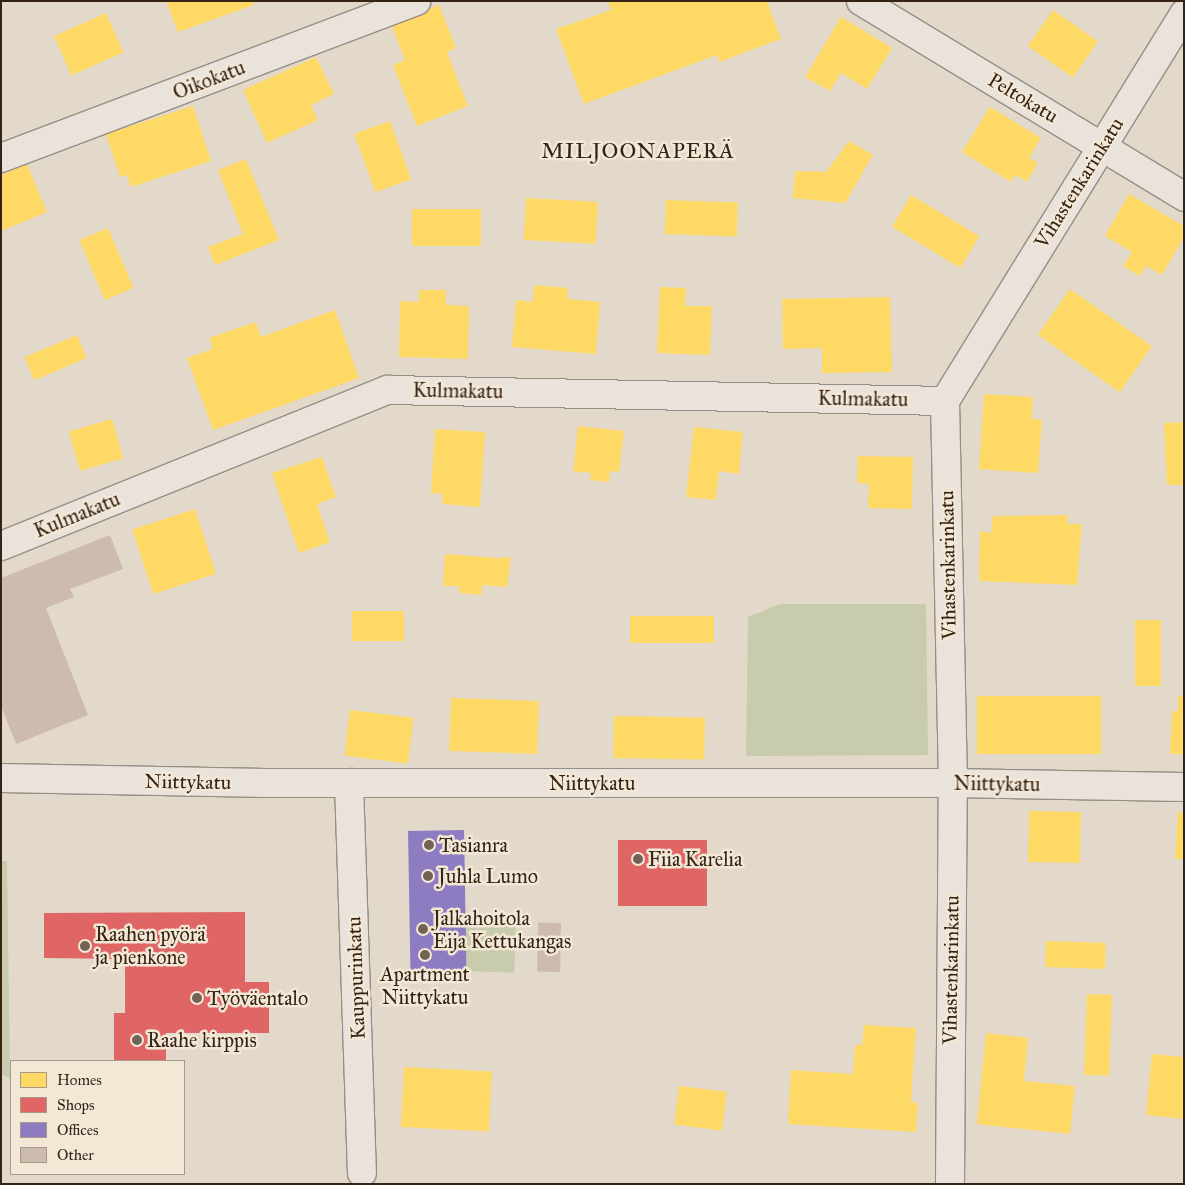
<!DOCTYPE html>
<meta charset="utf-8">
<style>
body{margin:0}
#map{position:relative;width:1185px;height:1185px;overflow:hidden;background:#e2d9ca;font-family:"IM FELL Great Primer",serif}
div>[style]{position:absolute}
.green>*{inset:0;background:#c9cbad;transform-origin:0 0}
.homes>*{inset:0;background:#ffd966;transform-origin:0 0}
.shops>*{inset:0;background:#e06666;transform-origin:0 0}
.offices>*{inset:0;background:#8e7cc3;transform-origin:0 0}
.building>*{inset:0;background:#cdbcad;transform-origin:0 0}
.roads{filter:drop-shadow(1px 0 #968e84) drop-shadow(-1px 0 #968e84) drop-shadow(0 1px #968e84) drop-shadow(0 -1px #968e84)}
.street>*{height:28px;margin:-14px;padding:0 14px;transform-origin:14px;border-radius:14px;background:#e9e3dc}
.dots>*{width:14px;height:14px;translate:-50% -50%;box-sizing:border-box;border:2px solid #f3e7d6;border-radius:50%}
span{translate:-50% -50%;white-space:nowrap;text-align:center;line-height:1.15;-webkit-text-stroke:5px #f3e7d6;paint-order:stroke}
.street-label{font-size:20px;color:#352316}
.poi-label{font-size:20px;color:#352316}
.left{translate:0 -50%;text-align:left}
.quarter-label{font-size:22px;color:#352316;letter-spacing:1px}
.frame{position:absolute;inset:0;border:2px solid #352316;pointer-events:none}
.legend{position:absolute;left:10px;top:1060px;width:175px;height:115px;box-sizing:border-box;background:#f3e7d6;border:1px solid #a79989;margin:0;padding:6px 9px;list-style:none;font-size:15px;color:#352316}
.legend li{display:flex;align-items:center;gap:10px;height:25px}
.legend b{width:25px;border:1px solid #a79989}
</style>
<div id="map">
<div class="green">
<i style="clip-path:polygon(780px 604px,926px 604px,928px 755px,746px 756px,748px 617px)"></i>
<i style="clip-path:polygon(1px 861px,7px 861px,10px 1078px,1px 1074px)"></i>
<i style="left:465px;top:921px;width:51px;height:50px;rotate:2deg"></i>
</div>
<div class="homes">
<i style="clip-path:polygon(166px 1px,253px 1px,254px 5px,178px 32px)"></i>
<i style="clip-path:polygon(608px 1px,767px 1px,781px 39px,719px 62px,717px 55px,584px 104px,556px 29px,611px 10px)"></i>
<i style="clip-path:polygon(439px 5px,456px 48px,447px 52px,468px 106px,417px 126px,393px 65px,405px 60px,391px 24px)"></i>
<i style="left:1053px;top:10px;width:55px;height:44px;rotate:35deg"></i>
<i style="left:106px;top:13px;width:43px;height:57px;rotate:66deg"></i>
<i style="clip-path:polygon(841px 17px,892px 48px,867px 89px,841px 73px,830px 91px,805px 77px)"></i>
<i style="clip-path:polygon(316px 57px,334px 94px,311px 105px,318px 120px,267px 143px,243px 90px)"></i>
<i style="clip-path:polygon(193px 106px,211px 161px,131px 187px,127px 175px,120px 177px,106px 134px)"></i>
<i style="clip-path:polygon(990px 107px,1041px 138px,1029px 158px,1038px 163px,1027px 182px,1015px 175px,1011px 182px,962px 152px)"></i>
<i style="left:390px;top:121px;width:62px;height:38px;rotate:70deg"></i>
<i style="clip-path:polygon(849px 141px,873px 155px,845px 203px,793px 198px,795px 171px,826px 172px)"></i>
<i style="clip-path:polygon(246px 159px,279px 240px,215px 265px,208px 247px,243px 234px,218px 170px)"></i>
<i style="clip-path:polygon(27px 164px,47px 212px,1px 231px,1px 175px)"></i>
<i style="clip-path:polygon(1129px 194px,1184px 226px,1184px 237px,1162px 275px,1146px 266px,1140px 276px,1123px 266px,1132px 252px,1105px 236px)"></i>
<i style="left:911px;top:195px;width:80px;height:37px;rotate:31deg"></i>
<i style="left:526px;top:198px;width:72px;height:42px;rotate:3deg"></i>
<i style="left:666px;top:200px;width:72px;height:34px;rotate:2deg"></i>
<i style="left:412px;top:209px;width:69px;height:37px"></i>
<i style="left:108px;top:228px;width:65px;height:31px;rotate:67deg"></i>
<i style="clip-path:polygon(534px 285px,568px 288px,567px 299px,600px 302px,596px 354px,512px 347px,516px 300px,533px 302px)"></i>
<i style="clip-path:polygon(660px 287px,686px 288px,685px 306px,712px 306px,710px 355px,657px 353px)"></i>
<i style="left:1070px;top:289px;width:100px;height:56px;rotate:35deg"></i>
<i style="clip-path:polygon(419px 290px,446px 290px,446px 305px,469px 306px,468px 359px,399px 357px,400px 301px,419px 302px)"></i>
<i style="clip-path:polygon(890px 297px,892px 372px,822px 373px,822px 348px,783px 349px,782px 299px)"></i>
<i style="clip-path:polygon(335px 310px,359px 378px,213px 430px,187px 358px,213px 349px,209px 338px,256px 322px,261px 337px)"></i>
<i style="left:77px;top:335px;width:25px;height:57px;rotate:67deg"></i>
<i style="clip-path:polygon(984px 394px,1033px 397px,1032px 419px,1042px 420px,1038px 473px,979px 469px)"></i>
<i style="left:112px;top:419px;width:41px;height:45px;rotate:74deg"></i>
<i style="clip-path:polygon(1184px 422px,1184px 485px,1167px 485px,1164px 423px)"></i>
<i style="clip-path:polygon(578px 426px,624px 431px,619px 472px,610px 471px,609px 482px,590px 480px,591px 473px,573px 471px)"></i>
<i style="clip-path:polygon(694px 427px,743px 432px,739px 474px,719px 471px,716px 500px,686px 497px)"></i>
<i style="clip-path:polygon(435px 429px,485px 432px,480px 507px,442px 504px,443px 494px,431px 493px)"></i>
<i style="clip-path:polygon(858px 456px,913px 457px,912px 509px,868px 508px,869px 484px,857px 483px)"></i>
<i style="clip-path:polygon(322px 457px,336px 497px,317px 504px,330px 542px,299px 553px,272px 473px)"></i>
<i style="left:195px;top:509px;width:68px;height:66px;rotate:72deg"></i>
<i style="clip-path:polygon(1068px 515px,1067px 524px,1082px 524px,1077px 585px,979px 581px,980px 531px,991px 533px,993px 516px)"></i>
<i style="clip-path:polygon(445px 554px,499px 558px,511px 557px,507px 587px,482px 585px,482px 595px,459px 593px,459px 586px,443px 586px)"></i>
<i style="left:352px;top:611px;width:52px;height:30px"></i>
<i style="left:630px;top:616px;width:84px;height:27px"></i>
<i style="left:1135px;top:620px;width:26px;height:66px"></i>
<i style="left:977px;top:696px;width:124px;height:58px"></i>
<i style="clip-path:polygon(1178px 696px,1184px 696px,1184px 754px,1170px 754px,1172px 711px,1178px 711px)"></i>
<i style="left:451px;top:698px;width:88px;height:53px;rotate:2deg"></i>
<i style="left:350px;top:710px;width:64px;height:46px;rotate:7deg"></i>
<i style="left:614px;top:716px;width:91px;height:42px;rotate:1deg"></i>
<i style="left:1029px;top:811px;width:52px;height:51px;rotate:1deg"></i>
<i style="clip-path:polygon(1178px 812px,1184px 813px,1184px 859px,1175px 859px)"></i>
<i style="left:1046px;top:941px;width:60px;height:26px;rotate:2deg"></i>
<i style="left:1087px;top:994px;width:25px;height:81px;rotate:2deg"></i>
<i style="clip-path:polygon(864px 1025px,916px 1028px,911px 1102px,918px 1103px,916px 1132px,788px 1124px,791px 1070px,853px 1074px,855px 1045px,862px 1045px)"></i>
<i style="clip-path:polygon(986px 1033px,1028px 1038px,1024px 1081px,1075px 1086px,1070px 1134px,977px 1124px)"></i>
<i style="clip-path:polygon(1152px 1054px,1184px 1057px,1184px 1119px,1146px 1115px)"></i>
<i style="left:404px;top:1067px;width:88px;height:60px;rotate:3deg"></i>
<i style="left:679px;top:1086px;width:48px;height:39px;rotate:7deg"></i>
</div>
<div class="shops">
<i style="left:707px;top:840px;width:66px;height:89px;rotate:90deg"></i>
<i style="clip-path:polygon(245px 912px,245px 982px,269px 982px,269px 1033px,166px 1033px,166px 1061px,114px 1061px,114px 1013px,125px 1013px,125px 959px,44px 958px,44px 913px)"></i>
</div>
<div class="offices">
<i style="left:464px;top:830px;width:141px;height:56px;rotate:89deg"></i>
</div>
<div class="building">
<i style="clip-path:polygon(110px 535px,123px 569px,70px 589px,74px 597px,46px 608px,88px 715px,16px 744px,1px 706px,1px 578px)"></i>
<i style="left:561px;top:923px;width:49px;height:23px;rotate:91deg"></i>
</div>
<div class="roads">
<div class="street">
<i style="left:861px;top:1px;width:378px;rotate:31.2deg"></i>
<i style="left:1px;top:158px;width:444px;rotate:-20.7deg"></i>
<i style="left:1px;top:546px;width:417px;rotate:-22deg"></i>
<i style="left:388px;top:390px;width:557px;rotate:1.13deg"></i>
<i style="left:1px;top:778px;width:265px;rotate:1.1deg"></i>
<i style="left:266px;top:783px;width:687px"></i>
<i style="left:953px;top:783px;width:231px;rotate:1deg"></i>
<i style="left:349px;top:783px;width:390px;rotate:88.1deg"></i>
<i style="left:950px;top:1184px;width:401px;rotate:-89.6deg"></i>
<i style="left:953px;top:783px;width:382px;rotate:-91.2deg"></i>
<i style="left:945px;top:401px;width:455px;rotate:-58.3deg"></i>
</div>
</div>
<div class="dots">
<i style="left:429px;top:845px;background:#726355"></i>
<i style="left:638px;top:859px;background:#726355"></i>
<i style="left:428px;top:876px;background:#726355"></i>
<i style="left:423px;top:929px;background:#726355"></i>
<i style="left:85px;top:946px;background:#726355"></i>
<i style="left:425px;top:955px;background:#726355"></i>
<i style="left:197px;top:998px;background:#726355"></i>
<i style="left:137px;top:1040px;background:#726355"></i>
</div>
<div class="street-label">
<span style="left:209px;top:80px;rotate:-21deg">Oikokatu</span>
<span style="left:1023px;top:98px;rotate:31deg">Peltokatu</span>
<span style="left:1079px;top:183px;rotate:-58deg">Vihastenkarinkatu</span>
<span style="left:458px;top:391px;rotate:1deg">Kulmakatu</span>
<span style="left:863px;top:399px;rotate:1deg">Kulmakatu</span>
<span style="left:77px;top:515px;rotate:-22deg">Kulmakatu</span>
<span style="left:948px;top:565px;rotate:-91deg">Vihastenkarinkatu</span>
<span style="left:188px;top:782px;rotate:1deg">Niittykatu</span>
<span style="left:592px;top:783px">Niittykatu</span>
<span style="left:997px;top:784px;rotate:1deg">Niittykatu</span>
<span style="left:951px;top:970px;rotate:-89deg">Vihastenkarinkatu</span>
<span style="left:356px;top:978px;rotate:-92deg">Kauppurinkatu</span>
</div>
<div class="poi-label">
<span class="left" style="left:439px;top:845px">Tasianra</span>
<span class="left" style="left:648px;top:859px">Fiia Karelia</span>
<span class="left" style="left:438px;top:876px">Juhla Lumo</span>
<span class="left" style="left:433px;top:930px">Jalkahoitola<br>Eija Kettukangas</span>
<span class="left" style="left:95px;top:946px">Raahen pyörä<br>ja pienkone</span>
<span style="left:425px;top:986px">Apartment<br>Niittykatu</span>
<span class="left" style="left:207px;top:998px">Työväentalo</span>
<span class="left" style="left:147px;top:1040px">Raahe kirppis</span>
</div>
<div class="quarter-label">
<span style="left:638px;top:151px">MILJOONAPERÄ</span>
</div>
<div class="frame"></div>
<ul class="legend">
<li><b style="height:14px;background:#ffd966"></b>Homes</li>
<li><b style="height:14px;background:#e06666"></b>Shops</li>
<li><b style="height:14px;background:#8e7cc3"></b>Offices</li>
<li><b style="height:14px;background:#cdbcad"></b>Other</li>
</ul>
</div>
